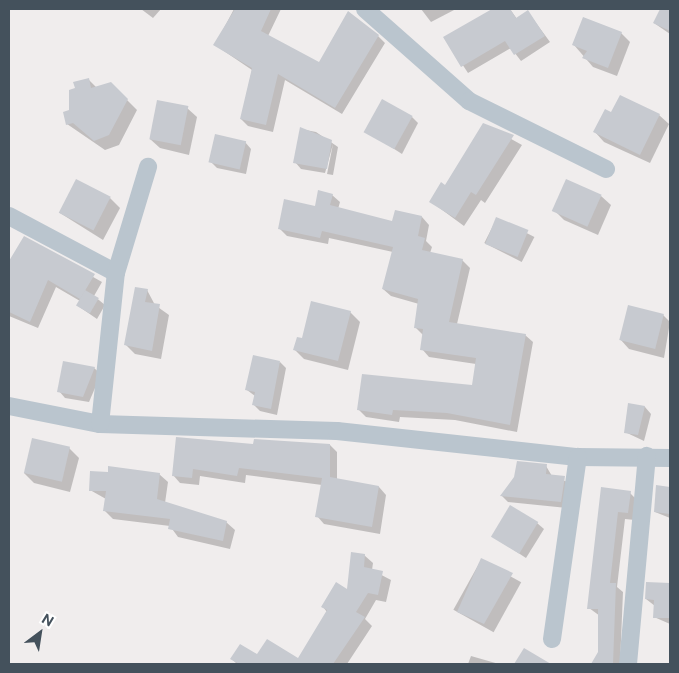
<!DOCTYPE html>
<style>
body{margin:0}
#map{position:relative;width:679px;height:673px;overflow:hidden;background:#f0eded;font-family:"Public Sans",sans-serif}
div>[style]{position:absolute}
.shadow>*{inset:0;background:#0003;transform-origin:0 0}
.building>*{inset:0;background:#c7cad0;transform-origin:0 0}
.minor>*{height:18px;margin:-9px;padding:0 9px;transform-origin:9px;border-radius:9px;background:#bac5ce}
span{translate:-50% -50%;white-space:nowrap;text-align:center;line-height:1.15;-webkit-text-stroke:5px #fff;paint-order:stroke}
.frame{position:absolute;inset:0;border:10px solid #44515c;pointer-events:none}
.north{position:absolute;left:15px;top:608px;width:50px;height:50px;-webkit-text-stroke:4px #fff;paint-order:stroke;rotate:31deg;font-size:14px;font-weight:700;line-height:20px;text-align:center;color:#44515c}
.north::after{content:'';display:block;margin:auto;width:18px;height:22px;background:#44515c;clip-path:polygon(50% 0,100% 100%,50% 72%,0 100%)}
</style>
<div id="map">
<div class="shadow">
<i style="clip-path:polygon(141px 9px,161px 9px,153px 18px)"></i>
<i style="clip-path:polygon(234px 9px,281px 9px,268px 36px,319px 64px,378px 36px,385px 43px,342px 114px,285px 80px,273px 132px,248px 126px,241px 119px,252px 70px,215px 45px)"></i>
<i style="clip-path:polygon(421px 9px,456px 9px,431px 22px)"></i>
<i style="clip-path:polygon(495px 9px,510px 9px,517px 19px,528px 12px,550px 42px,521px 61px,511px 48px,468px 73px,445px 38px)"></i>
<i style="clip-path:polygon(661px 9px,670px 9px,670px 34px,654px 23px)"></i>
<i style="clip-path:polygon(621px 33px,630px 42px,617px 76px,593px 67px,574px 45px)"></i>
<i style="clip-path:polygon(88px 79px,97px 88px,111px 84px,137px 110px,119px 145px,105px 150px,67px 124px,77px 89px)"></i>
<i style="clip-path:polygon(187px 108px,197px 117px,189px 155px,160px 148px,150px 139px)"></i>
<i style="clip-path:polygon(612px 114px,659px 115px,669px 124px,650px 163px,604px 142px,595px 132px)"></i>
<i style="clip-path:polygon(412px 117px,418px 123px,402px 154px,366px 131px)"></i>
<i style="clip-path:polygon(484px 124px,522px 145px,485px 203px,481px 200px,464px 226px,430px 201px,445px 186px)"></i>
<i style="clip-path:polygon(301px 129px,316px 132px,338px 147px,333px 175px,327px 174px,333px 144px,325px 173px,301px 169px,295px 162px)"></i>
<i style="clip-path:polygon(245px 142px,251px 149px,246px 174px,217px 168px,210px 161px)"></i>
<i style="clip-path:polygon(332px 195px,340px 202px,338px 209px,393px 222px,422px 217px,429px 225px,426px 241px,432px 247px,430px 253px,462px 260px,470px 268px,457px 324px,525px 335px,533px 342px,517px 432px,455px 420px,400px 417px,399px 422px,366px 417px,358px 409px,473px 386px,476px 364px,429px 357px,422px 349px,424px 336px,416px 328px,419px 304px,391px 296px,383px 289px,393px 252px,329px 238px,328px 244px,287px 236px,280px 229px)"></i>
<i style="clip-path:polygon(601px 196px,611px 205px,598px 235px,564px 220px,554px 210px)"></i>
<i style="clip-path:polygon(110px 198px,120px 208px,103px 240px,60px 213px)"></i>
<i style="left:497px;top:218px;width:42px;height:28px;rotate:27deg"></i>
<i style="clip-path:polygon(24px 238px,102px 282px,94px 296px,105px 305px,97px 319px,78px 306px,80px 301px,56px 287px,38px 328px,9px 316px,13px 273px,9px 264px)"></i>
<i style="clip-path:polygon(147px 290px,155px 305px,169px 315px,161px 359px,135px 354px,126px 345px)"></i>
<i style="clip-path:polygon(350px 312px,360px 322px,348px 370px,304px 359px,295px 350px,303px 340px)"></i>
<i style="clip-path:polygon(663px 315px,670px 322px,664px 358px,629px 349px,620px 339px)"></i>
<i style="clip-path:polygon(280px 362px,286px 368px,277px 415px,260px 411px,254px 405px,255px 396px,247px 390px)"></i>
<i style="clip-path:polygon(94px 368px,101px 374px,89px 402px,65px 398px,59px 391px)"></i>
<i style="clip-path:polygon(629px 405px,645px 407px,651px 414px,644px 441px,625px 432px)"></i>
<i style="clip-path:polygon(330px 445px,337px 452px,337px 480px,379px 487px,386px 495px,380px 534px,324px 524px,317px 516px,322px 485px,246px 475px,245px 483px,200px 476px,199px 485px,180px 483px,173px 475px,254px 446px)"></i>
<i style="clip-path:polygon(69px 448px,79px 458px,70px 492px,34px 483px,24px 473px)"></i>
<i style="clip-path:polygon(546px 466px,552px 476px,570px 483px,567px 508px,508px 502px,502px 496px,515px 478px)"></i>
<i style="clip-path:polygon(159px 474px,168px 482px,165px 503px,226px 522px,235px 530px,230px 549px,178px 537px,170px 526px,113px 519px,105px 511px,106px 499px,90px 490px)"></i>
<i style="clip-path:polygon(657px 487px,670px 488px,670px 518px,655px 512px)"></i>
<i style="clip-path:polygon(602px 489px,630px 493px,637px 500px,635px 520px,625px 519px,617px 587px,623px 592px,620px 664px,593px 664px,599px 653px,600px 616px,589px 608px)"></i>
<i style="clip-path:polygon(537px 523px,544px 529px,526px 558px,492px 536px)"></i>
<i style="clip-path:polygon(364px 555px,373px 563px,372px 570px,391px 580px,386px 602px,376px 600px,365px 619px,372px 626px,347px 664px,237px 664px,232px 659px,299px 659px,327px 612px,323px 607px,348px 591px)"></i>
<i style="left:481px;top:560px;width:46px;height:57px;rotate:29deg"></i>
<i style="clip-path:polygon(647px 583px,670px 584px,670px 624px,654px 617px,655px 606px,646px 599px)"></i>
<i style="clip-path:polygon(471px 656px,499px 664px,468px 664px)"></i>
</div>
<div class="building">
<i style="clip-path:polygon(235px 9px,271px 9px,261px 31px,319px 62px,348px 11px,379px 35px,335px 108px,278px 74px,266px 125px,240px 119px,252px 68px,213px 45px)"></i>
<i style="clip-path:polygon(492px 9px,510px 9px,516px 18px,528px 10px,545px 36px,514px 55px,505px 41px,461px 67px,443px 37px)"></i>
<i style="clip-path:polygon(660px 9px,670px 9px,670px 31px,653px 23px)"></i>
<i style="clip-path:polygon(583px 17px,622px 32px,608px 68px,582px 58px,587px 51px,572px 45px)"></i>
<i style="clip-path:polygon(89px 78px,91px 88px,111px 82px,128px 99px,109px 135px,94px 141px,73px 123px,66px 125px,63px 112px,69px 110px,69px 90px,75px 88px,73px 82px)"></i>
<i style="clip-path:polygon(620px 95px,660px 114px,640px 155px,593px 132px,605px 109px,611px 112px)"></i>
<i style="left:382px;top:99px;width:35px;height:38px;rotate:29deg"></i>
<i style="left:157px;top:100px;width:32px;height:40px;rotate:11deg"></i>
<i style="clip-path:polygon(483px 123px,514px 135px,476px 195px,471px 192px,455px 218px,429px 202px,441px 182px,445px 185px)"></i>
<i style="clip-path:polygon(300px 127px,332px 140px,327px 169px,293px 163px)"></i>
<i style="left:215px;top:134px;width:32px;height:29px;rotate:13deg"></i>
<i style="left:76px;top:179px;width:39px;height:38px;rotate:27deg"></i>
<i style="left:566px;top:179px;width:39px;height:35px;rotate:24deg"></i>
<i style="clip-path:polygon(318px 190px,333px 194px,330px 205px,392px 221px,395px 210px,422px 216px,418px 236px,425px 238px,422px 250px,463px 259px,449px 322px,526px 334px,510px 425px,447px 413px,393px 410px,392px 415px,357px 410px,362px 374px,472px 385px,476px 358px,420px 350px,423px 329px,414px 328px,418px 299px,382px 289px,393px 247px,322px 231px,320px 238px,278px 229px,284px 199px,315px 206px)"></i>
<i style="left:496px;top:217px;width:35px;height:29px;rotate:22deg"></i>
<i style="clip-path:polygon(24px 236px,95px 274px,80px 299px,48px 280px,30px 322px,9px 312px,9px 261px)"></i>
<i style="clip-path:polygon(135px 287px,148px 289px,145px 302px,160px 304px,152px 351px,124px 345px)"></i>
<i style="left:85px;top:290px;width:16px;height:18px;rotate:30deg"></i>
<i style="clip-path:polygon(311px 301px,351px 311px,338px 361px,293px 350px,297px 337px,302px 338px)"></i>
<i style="left:628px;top:305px;width:37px;height:36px;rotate:14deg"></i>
<i style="clip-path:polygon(253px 355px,280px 361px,271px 409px,252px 405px,255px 392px,245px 390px)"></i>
<i style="clip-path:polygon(63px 361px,95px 367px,83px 397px,57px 392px)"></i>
<i style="clip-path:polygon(628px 403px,645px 406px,638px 435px,624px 433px)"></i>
<i style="clip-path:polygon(176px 437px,253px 444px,254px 439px,330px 444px,330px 477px,379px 486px,372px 527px,315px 517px,322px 478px,239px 468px,237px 476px,193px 469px,192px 478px,172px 476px)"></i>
<i style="left:32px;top:438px;width:39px;height:36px;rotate:13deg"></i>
<i style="clip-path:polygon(517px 461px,547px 464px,546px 474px,565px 476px,561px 502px,500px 496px,514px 477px)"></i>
<i style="clip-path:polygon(108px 466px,160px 473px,157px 499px,227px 521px,223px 541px,168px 529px,170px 519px,103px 511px,106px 491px,89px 491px,90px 471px,108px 472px)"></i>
<i style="clip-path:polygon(656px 485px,670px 487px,670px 514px,654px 512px)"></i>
<i style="clip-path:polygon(601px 487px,631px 491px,628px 513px,618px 512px,610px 583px,616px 583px,613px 664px,591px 664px,598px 652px,598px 609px,587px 609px)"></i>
<i style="left:510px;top:505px;width:33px;height:37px;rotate:31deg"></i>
<i style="clip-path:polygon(351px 552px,365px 554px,364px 567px,383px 571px,378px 595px,368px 593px,356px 612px,365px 617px,333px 664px,239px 664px,230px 659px,240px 644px,257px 654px,267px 639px,298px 658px,327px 610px,321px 607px,336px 582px,347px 589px)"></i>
<i style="clip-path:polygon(481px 558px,513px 573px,484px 624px,457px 612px)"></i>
<i style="clip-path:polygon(646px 582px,670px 583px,670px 618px,653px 618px,654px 600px,645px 599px)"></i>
<i style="clip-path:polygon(524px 648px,551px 664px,514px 664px)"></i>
</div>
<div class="minor">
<i style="left:365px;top:9px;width:139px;rotate:41.5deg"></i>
<i style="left:469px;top:101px;width:153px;rotate:26.4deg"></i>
<i style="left:9px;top:216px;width:121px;rotate:28deg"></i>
<i style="left:9px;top:406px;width:93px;rotate:11.2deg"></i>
<i style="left:100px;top:424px;width:237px;rotate:1.7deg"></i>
<i style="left:337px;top:431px;width:242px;rotate:6.2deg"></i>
<i style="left:578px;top:457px;width:92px;rotate:0.6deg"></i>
<i style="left:100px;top:424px;width:152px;rotate:-84deg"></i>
<i style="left:116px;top:273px;width:111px;rotate:-73.2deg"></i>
<i style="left:552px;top:639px;width:184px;rotate:-81.9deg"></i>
<i style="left:628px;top:664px;width:209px;rotate:-84.8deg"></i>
</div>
<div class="frame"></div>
<div class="north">N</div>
</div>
